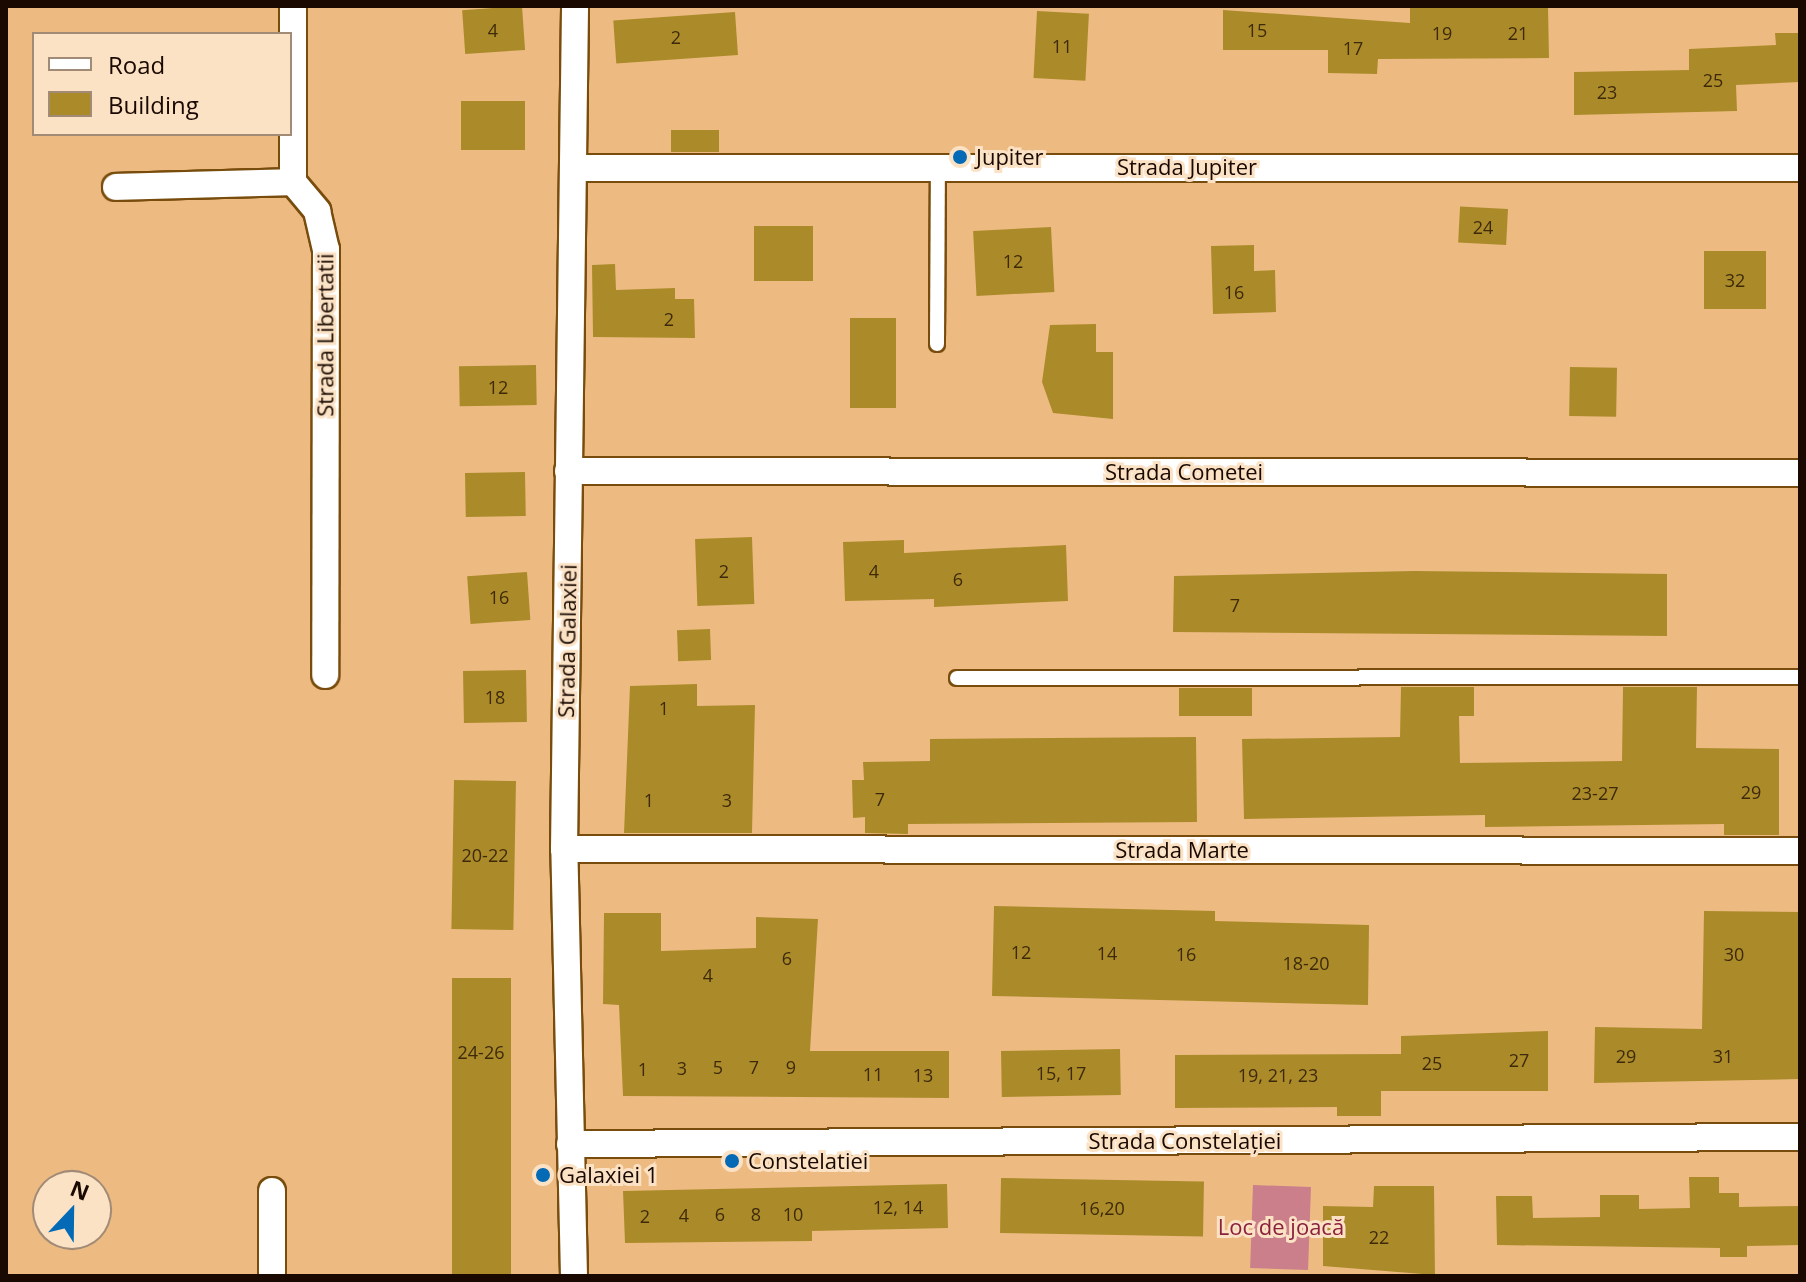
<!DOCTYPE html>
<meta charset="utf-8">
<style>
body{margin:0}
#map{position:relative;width:1806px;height:1282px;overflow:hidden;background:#edbb82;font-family:"Open Sans",sans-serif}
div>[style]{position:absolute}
.green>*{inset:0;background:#ca7f8b;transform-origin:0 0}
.building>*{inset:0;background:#ab8b29;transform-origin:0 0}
.roads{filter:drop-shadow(2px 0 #784c0c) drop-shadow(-2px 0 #784c0c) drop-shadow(0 2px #784c0c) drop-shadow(0 -2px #784c0c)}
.lane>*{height:14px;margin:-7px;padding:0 7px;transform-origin:7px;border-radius:7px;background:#fff}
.street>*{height:26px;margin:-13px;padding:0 13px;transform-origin:13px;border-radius:13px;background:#fff}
.dots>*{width:22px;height:22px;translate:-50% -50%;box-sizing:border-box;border:4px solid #fbe2c5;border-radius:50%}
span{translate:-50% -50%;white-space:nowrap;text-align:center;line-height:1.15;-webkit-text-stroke:6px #fbe2c5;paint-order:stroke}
.number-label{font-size:18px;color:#3e2a0a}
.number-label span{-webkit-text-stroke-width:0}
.poi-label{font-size:22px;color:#1a0900}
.left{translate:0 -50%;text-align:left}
.street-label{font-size:22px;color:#1a0900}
.park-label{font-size:22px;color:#8b203d}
.frame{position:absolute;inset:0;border:8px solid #1a0900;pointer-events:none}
.legend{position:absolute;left:32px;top:32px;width:260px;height:104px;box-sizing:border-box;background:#fbe2c5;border:2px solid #a18b76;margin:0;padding:10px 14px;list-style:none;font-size:24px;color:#1a0900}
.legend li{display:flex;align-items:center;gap:16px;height:40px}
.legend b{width:40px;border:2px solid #a18b76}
.north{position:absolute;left:32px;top:1170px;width:80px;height:80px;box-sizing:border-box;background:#fbe2c5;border:2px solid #a18b76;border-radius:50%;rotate:22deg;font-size:22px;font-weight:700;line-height:32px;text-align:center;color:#1a0900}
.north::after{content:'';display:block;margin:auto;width:28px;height:36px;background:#046ab6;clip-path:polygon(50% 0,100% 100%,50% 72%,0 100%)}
</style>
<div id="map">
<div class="green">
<i style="left:1253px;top:1185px;width:58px;height:83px;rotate:2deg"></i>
</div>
<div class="building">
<i style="left:522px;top:6px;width:44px;height:60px;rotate:86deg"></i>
<i style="clip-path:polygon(1410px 6px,1548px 6px,1549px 58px,1378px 59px,1377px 74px,1328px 73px,1328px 50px,1223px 50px,1223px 10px,1410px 23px)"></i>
<i style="left:1037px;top:11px;width:52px;height:67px;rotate:3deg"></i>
<i style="left:735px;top:12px;width:43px;height:122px;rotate:86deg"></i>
<i style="clip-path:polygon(1775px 33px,1800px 33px,1800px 82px,1736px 85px,1737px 111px,1574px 115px,1574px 72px,1689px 70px,1689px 49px,1776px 45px)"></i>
<i style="left:461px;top:101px;width:64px;height:49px"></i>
<i style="left:719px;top:130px;width:22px;height:48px;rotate:90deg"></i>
<i style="left:1508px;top:209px;width:36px;height:48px;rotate:93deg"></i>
<i style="left:754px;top:226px;width:59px;height:55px"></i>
<i style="left:1051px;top:227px;width:65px;height:78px;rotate:87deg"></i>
<i style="clip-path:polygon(1254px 245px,1254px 271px,1275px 270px,1276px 312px,1213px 314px,1211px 246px)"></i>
<i style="left:1704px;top:251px;width:62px;height:58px"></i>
<i style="clip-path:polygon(615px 264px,616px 290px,675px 288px,675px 299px,694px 299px,695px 338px,593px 337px,592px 265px)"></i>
<i style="left:850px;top:318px;width:46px;height:90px"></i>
<i style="clip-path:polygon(1096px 324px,1096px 352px,1113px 352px,1113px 419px,1053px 413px,1042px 382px,1050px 325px)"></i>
<i style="left:536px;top:365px;width:40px;height:77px;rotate:89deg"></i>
<i style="left:1570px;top:367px;width:47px;height:49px;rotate:1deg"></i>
<i style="left:525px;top:472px;width:44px;height:60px;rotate:89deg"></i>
<i style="left:752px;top:537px;width:67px;height:57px;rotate:88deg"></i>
<i style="clip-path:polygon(904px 540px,904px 553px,1066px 545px,1068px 601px,934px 607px,934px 599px,845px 601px,843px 542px)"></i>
<i style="clip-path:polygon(1414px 571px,1667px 574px,1667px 636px,1173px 632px,1174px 576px)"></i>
<i style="left:527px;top:572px;width:48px;height:60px;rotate:86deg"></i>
<i style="left:710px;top:629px;width:31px;height:33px;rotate:88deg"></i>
<i style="left:526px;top:670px;width:52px;height:63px;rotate:89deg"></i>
<i style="clip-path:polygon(697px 684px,697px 706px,755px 705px,752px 833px,624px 833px,630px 686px)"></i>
<i style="clip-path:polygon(1401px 687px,1474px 687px,1474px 716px,1459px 716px,1460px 763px,1622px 761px,1623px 687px,1697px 687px,1696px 748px,1779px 749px,1779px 835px,1724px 835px,1724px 824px,1485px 827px,1485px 815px,1244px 819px,1242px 739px,1400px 737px)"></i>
<i style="left:1179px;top:688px;width:73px;height:28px"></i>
<i style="clip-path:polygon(1196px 737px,1197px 822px,908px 824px,908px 834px,865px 833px,865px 817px,853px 818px,852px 780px,864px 780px,863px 762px,930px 761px,930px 739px)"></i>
<i style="left:454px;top:780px;width:62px;height:149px;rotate:1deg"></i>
<i style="clip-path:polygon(994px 906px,1215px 911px,1215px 921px,1369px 925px,1368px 1005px,992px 996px)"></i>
<i style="clip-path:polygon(1704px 911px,1800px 912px,1800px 1079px,1594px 1083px,1595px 1027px,1702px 1029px)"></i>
<i style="clip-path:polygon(604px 913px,661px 913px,661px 951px,756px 948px,756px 917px,818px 919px,810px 1051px,949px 1051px,949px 1098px,623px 1096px,619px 1005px,603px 1004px)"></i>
<i style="left:452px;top:978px;width:59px;height:298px"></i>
<i style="clip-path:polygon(1548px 1031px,1548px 1091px,1381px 1091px,1381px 1116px,1337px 1116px,1337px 1107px,1175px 1108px,1175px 1055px,1401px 1054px,1401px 1036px)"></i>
<i style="left:1120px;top:1049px;width:46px;height:119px;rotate:89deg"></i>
<i style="clip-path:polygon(1689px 1177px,1719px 1177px,1719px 1193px,1739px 1193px,1739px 1207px,1800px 1206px,1800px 1245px,1747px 1246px,1747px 1257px,1720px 1257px,1720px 1248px,1497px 1245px,1496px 1196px,1532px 1196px,1533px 1218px,1600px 1217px,1600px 1195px,1639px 1195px,1639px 1209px,1690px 1208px)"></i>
<i style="left:1001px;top:1178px;width:203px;height:55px;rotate:1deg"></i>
<i style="clip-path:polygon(947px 1184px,948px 1228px,812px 1231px,812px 1241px,625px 1243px,623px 1191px)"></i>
<i style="clip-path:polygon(1374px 1186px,1434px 1186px,1435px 1275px,1323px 1266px,1323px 1206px,1373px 1207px)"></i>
</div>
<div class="roads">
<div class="lane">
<i style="left:937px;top:344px;width:178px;rotate:-89.7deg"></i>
<i style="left:957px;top:678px;width:843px;rotate:-0.07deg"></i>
</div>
<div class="street">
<i style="left:293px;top:6px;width:176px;rotate:90deg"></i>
<i style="left:293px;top:182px;width:38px;rotate:50deg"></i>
<i style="left:317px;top:211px;width:39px;rotate:77deg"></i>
<i style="left:326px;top:249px;width:426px;rotate:90.1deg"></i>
<i style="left:574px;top:168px;width:1226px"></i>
<i style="left:116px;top:187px;width:177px;rotate:-1.6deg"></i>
<i style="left:568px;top:471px;width:1232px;rotate:0.09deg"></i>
<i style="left:564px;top:849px;width:1236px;rotate:0.09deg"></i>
<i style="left:570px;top:1144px;width:1230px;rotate:-0.33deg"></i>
<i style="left:272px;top:1191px;width:85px;rotate:90deg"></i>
<i style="left:574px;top:1276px;width:427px;rotate:-91.3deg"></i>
<i style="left:564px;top:849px;width:843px;rotate:-89.25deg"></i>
</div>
</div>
<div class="dots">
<i style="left:960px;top:157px;background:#046ab6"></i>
<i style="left:732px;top:1161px;background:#046ab6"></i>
<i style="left:543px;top:1175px;background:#046ab6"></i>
</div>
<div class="number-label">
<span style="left:493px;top:30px">4</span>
<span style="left:1257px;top:30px">15</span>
<span style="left:1442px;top:33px">19</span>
<span style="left:1518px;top:33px">21</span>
<span style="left:676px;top:37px">2</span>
<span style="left:1062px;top:46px">11</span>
<span style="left:1353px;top:48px">17</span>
<span style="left:1713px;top:80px">25</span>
<span style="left:1607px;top:92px">23</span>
<span style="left:1483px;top:227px">24</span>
<span style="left:1013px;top:261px">12</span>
<span style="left:1735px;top:280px">32</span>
<span style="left:1234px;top:292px">16</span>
<span style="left:669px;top:319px">2</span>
<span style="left:498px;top:387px">12</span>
<span style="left:724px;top:571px">2</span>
<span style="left:874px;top:571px">4</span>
<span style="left:958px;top:579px">6</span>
<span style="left:499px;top:597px">16</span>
<span style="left:1235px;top:605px">7</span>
<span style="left:495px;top:697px">18</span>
<span style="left:664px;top:708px">1</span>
<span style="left:1751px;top:792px">29</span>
<span style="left:1595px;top:793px">23-27</span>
<span style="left:880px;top:799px">7</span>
<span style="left:649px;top:800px">1</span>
<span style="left:727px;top:800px">3</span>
<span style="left:485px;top:855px">20-22</span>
<span style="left:1021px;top:952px">12</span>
<span style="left:1107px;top:953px">14</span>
<span style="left:1186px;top:954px">16</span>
<span style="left:1734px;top:954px">30</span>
<span style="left:787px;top:958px">6</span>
<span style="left:1306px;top:963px">18-20</span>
<span style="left:708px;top:975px">4</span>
<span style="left:481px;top:1052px">24-26</span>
<span style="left:1626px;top:1056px">29</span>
<span style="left:1723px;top:1056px">31</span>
<span style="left:1519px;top:1060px">27</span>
<span style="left:1432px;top:1063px">25</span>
<span style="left:718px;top:1067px">5</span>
<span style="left:754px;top:1067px">7</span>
<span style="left:791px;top:1067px">9</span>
<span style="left:682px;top:1068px">3</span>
<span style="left:643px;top:1069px">1</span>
<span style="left:1061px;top:1073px">15, 17</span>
<span style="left:873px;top:1074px">11</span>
<span style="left:923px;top:1075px">13</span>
<span style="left:1278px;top:1075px">19, 21, 23</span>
<span style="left:898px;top:1207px">12, 14</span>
<span style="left:1102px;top:1208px">16,20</span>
<span style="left:720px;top:1214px">6</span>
<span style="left:756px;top:1214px">8</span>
<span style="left:793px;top:1214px">10</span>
<span style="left:684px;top:1215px">4</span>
<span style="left:645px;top:1216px">2</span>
<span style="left:1379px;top:1237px">22</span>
</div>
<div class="poi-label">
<span class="left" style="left:976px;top:157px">Jupiter</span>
<span class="left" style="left:748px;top:1161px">Constelatiei</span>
<span class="left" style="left:559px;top:1175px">Galaxiei 1</span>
</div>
<div class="street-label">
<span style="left:1187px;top:167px">Strada Jupiter</span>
<span style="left:325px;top:335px;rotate:-90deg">Strada Libertatii</span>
<span style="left:1184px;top:472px">Strada Cometei</span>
<span style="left:567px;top:641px;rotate:-89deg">Strada Galaxiei</span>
<span style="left:1182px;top:850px">Strada Marte</span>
<span style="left:1185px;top:1141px">Strada Constelației</span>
</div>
<div class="park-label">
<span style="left:1281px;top:1227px">Loc de joacă</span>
</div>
<div class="frame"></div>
<ul class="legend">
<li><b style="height:10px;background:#fff"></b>Road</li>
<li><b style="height:22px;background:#ab8b29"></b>Building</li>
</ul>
<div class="north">N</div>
</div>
